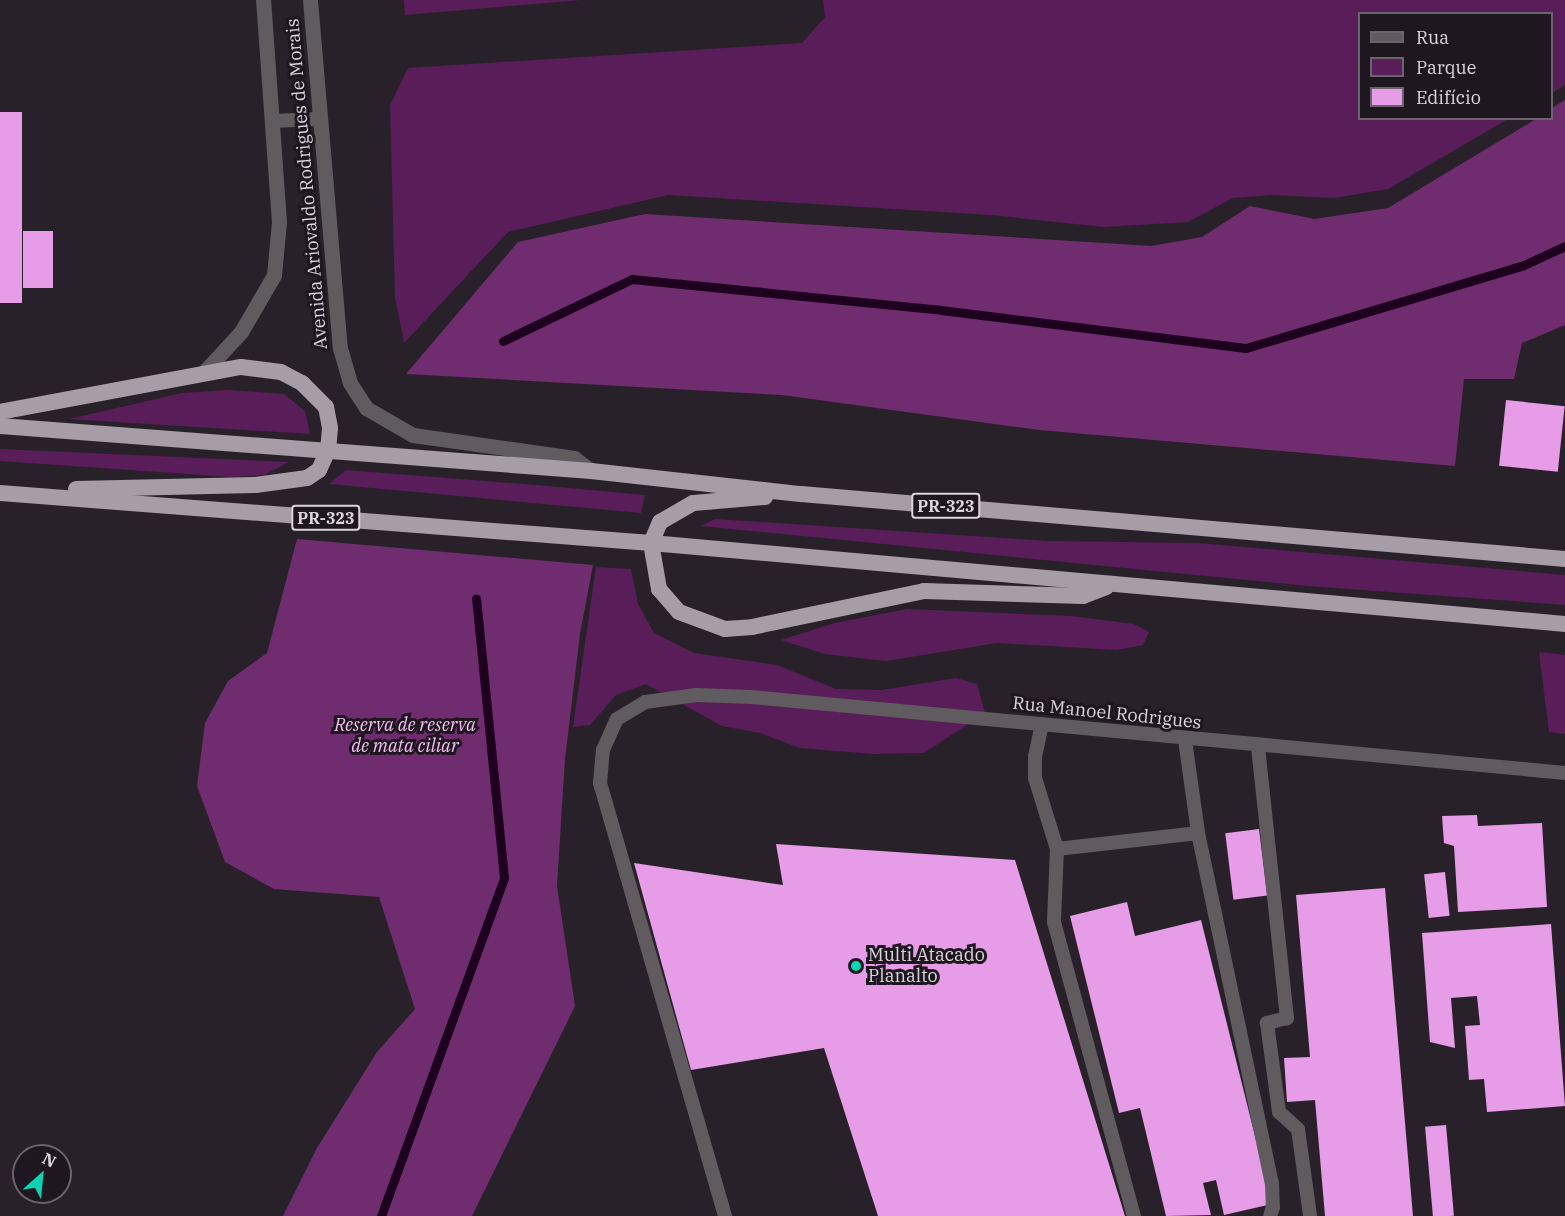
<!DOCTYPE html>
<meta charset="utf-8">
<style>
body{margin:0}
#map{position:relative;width:1565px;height:1216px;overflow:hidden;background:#292129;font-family:"IBM Plex Serif",serif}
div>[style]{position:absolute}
.green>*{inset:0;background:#591d5a}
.forest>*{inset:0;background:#6f2d70}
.stream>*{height:9px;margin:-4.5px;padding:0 4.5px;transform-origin:4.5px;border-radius:4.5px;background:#1e001f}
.building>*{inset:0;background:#e69ce6;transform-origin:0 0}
.service>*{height:14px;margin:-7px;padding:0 7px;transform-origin:7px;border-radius:7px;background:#5f5b5f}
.tertiary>*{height:15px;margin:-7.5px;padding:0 7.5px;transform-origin:7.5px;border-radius:7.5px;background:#5f5b5f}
.trunk>*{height:16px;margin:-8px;padding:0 8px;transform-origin:8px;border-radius:8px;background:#a69da6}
.dots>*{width:16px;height:16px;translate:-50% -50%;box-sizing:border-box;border:3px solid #1f171f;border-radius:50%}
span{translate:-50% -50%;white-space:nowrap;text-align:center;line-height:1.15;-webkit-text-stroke:6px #1f171f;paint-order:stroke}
.shield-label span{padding:2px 4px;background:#1f171f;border:2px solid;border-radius:4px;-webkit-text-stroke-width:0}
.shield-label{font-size:16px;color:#dcd6dc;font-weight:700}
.street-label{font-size:18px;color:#dcd6dc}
.park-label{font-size:18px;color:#f6bef5;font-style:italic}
.poi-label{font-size:18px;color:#dcd6dc}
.left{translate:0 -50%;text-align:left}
.legend{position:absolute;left:1358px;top:12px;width:195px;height:108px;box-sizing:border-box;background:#1f171f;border:2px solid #6b636b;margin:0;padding:8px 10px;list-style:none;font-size:18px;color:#dcd6dc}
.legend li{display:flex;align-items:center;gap:12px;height:30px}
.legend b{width:30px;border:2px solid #6b636b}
.north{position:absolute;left:12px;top:1144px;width:60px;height:60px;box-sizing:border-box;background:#1f171f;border:2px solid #6b636b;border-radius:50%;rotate:27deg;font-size:16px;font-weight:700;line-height:24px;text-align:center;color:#dcd6dc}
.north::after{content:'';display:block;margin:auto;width:21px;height:27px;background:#09d5b5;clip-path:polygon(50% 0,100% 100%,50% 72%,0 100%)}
</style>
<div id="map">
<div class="green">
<i style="clip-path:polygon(404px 0,581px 0,405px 15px)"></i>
<i style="clip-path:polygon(823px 0,1565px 0,1565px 85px,1552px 93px,1552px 14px,1360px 14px,1360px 118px,1508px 119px,1388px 189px,1334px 198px,1273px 195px,1233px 198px,1188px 222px,1104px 227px,991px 215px,668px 195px,508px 232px,404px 343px,395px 297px,390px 105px,408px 68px,802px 43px,825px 17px)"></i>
<i style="clip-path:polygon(228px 390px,284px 394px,305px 411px,310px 434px,69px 419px,182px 393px)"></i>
<i style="clip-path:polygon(0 449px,289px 462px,264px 475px,231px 477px,0 461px)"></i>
<i style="clip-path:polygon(346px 470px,536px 485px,645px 495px,641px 513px,329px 484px)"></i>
<i style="clip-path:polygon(715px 519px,1049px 541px,1198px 543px,1565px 575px,1565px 605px,1308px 586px,701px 526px)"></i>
<i style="clip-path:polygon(596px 567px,631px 569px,638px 604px,654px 633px,694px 653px,777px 665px,836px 689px,882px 690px,956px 678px,977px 684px,985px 713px,924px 753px,874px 754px,800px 748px,760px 733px,722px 726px,646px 684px,616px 695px,590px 725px,573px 727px)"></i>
<i style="clip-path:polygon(907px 609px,1071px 616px,1134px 624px,1149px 632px,1143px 645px,1117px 650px,997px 643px,886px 661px,825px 654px,781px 640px,835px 623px)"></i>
<i style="clip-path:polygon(1539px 652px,1565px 655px,1565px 734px,1549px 732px)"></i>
</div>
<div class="forest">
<i style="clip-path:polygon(1565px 100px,1565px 325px,1522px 343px,1514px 379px,1464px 379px,1455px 466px,1039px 430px,782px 395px,406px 374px,518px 242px,645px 214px,1151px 246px,1202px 237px,1250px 206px,1314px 219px,1388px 208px,1536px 119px,1552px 118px,1552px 108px)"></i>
<i style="clip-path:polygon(297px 539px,593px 565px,580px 634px,565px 759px,557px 886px,575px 1006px,472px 1216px,283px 1216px,317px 1148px,377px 1052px,415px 1009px,379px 897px,274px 889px,225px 862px,197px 786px,205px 723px,228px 681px,267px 653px)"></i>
</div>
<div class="stream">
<i style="left:503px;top:341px;width:143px;rotate:-25.7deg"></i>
<i style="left:632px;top:279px;width:311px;rotate:5.7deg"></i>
<i style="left:941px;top:310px;width:307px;rotate:7.1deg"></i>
<i style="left:1246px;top:348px;width:290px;rotate:-16.6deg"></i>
<i style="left:1524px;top:265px;width:45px;rotate:-24.9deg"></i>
<i style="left:381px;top:1216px;width:360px;rotate:-70deg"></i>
<i style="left:504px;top:878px;width:281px;rotate:-95.7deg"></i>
</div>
<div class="building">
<i style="left:0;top:112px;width:22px;height:191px"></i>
<i style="left:23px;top:231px;width:30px;height:57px"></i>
<i style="left:1506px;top:400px;width:59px;height:66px;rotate:6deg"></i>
<i style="clip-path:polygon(1477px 815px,1478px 826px,1542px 823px,1547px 907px,1458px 912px,1454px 846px,1444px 843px,1442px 816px)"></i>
<i style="left:1259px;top:829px;width:67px;height:34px;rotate:83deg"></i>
<i style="clip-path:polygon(776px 844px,1015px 860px,1125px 1216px,878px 1216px,824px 1048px,691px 1070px,634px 863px,783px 885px)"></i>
<i style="left:1445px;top:872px;width:44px;height:21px;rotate:84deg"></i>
<i style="clip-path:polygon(1385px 888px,1413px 1216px,1325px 1216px,1315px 1100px,1287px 1102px,1284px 1058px,1310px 1057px,1296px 895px)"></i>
<i style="clip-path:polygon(1127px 902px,1135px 936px,1201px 920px,1272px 1204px,1224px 1215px,1216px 1180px,1203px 1183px,1211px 1215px,1166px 1216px,1140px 1108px,1119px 1113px,1070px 916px)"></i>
<i style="clip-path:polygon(1551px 924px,1565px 1106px,1487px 1112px,1484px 1079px,1469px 1080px,1465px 1026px,1480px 1025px,1477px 996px,1451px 998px,1455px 1048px,1430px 1042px,1422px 933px)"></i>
<i style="left:1446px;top:1125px;width:91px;height:21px;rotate:85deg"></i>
</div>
<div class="service">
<i style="left:273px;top:121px;width:45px;rotate:-2.5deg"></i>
<i style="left:1042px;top:724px;width:33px;rotate:102deg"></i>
<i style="left:1035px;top:756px;width:22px;rotate:90deg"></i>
<i style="left:1035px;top:778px;width:74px;rotate:72.8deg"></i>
<i style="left:1057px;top:849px;width:73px;rotate:92.4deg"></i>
<i style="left:1054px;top:922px;width:305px;rotate:74.8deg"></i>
<i style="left:1185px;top:740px;width:94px;rotate:82deg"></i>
<i style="left:1198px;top:833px;width:358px;rotate:78.1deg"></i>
<i style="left:1272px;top:1183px;width:24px;rotate:88deg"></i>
<i style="left:1273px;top:1207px;width:9px;rotate:108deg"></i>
<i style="left:1258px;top:747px;width:273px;rotate:83.9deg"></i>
<i style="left:1287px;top:1018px;width:21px;rotate:166deg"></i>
<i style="left:1267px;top:1023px;width:90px;rotate:82.3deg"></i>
<i style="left:1279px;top:1112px;width:25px;rotate:42deg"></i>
<i style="left:1298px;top:1129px;width:88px;rotate:82.1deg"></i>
<i style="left:1057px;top:849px;width:142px;rotate:-6.5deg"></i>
<i style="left:725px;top:1216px;width:451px;rotate:-106.1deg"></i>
<i style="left:600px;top:783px;width:33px;rotate:-85deg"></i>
<i style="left:603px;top:750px;width:34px;rotate:-66deg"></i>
<i style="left:617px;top:719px;width:33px;rotate:-31deg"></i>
<i style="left:645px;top:702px;width:52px;rotate:-7.7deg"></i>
<i style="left:697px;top:695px;width:54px;rotate:2.1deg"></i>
<i style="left:751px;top:697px;width:818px;rotate:5.33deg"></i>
</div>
<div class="tertiary">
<i style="left:310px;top:0;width:349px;rotate:85.1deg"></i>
<i style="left:340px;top:348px;width:36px;rotate:74deg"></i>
<i style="left:350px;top:383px;width:30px;rotate:57deg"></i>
<i style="left:366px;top:408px;width:54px;rotate:29.9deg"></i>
<i style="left:413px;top:435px;width:163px;rotate:8.1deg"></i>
<i style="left:574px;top:458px;width:21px;rotate:37deg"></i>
<i style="left:203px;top:373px;width:56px;rotate:-47.2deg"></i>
<i style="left:241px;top:332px;width:66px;rotate:-59.9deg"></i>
<i style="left:274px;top:275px;width:53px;rotate:-84.6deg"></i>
<i style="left:279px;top:222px;width:223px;rotate:-94.1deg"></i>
</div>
<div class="trunk">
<i style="left:0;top:412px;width:245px;rotate:-10.6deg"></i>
<i style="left:241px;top:367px;width:40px;rotate:7.1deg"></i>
<i style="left:281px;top:372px;width:24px;rotate:28deg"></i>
<i style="left:302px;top:383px;width:34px;rotate:45deg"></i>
<i style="left:326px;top:407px;width:21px;rotate:79deg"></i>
<i style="left:330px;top:428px;width:22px;rotate:95deg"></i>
<i style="left:328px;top:450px;width:22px;rotate:114deg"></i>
<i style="left:319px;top:470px;width:14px;rotate:146deg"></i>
<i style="left:307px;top:478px;width:52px;rotate:172.3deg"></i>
<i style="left:255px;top:485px;width:179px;rotate:178.7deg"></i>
<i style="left:0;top:426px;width:593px;rotate:4.35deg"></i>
<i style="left:591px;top:471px;width:211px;rotate:6.3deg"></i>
<i style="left:801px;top:494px;width:767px;rotate:4.86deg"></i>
<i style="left:0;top:493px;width:653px;rotate:4.39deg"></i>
<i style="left:651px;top:543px;width:918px;rotate:5.06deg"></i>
<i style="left:765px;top:497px;width:72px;rotate:175.2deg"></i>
<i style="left:693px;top:503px;width:38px;rotate:150deg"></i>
<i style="left:660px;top:522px;width:23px;rotate:113deg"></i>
<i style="left:651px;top:543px;width:47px;rotate:80.1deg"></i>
<i style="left:659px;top:589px;width:30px;rotate:49deg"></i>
<i style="left:679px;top:612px;width:49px;rotate:20.3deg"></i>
<i style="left:725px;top:629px;width:27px;rotate:-4deg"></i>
<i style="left:752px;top:627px;width:176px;rotate:-11.8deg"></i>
<i style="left:924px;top:591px;width:159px;rotate:1.8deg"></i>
<i style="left:1083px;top:596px;width:25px;rotate:-21deg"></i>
</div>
<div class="dots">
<i style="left:856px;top:966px;background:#09d5b5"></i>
</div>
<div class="shield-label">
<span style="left:946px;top:506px">PR-323</span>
<span style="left:326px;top:518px">PR-323</span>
</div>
<div class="street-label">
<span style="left:307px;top:184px;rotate:-95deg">Avenida Ariovaldo Rodrigues de Morais</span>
<span style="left:1107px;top:713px;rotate:6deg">Rua Manoel Rodrigues</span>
</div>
<div class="park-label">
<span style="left:405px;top:736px">Reserva de reserva<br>de mata ciliar</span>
</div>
<div class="poi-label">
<span class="left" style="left:868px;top:966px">Multi Atacado<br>Planalto</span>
</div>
<ul class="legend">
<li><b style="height:8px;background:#5f5b5f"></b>Rua</li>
<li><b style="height:16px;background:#591d5a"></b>Parque</li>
<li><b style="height:16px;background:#e69ce6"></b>Edifício</li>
</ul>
<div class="north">N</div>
</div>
